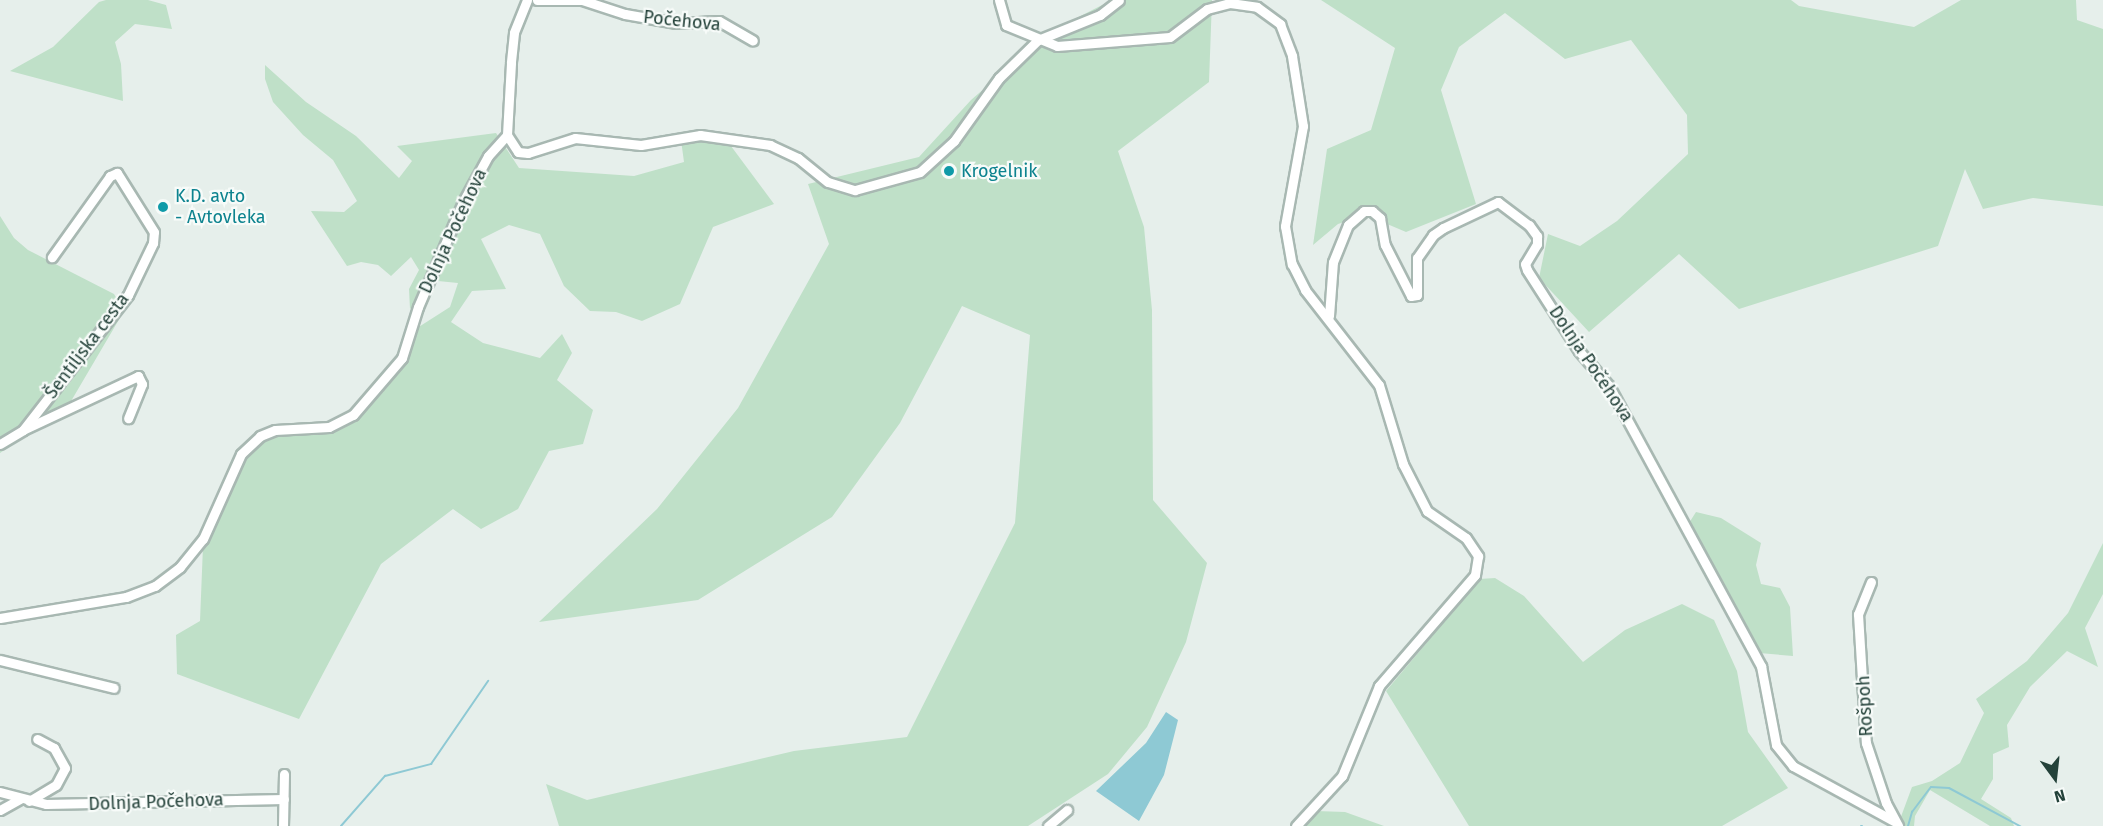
<!DOCTYPE html>
<meta charset="utf-8">
<style>
body{margin:0}
#map{position:relative;width:2103px;height:826px;overflow:hidden;background:#e6efeb;font-family:"Fira Sans",sans-serif}
div>[style]{position:absolute}
.green>*{inset:0;background:#bfe0c8}
.water>*{inset:0;background:#8ec9d4}
.stream>*{height:2px;margin:-1px;padding:0 1px;transform-origin:1px;border-radius:1px;background:#8ec9d4}
.roads{filter:drop-shadow(2px 0 #a8b8b2) drop-shadow(-2px 0 #a8b8b2) drop-shadow(0 2px #a8b8b2) drop-shadow(0 -2px #a8b8b2)}
.minor>*{height:9px;margin:-4.5px;padding:0 4.5px;transform-origin:4.5px;border-radius:4.5px;background:#fff}
.dots>*{width:16px;height:16px;translate:-50% -50%;box-sizing:border-box;border:3px solid #f7fbf9;border-radius:50%}
span{translate:-50% -50%;white-space:nowrap;text-align:center;line-height:1.15;-webkit-text-stroke:4.5px #f7fbf9;paint-order:stroke}
.street-label{font-size:18px;color:#24423a}
.culture-label{font-size:18px;color:#0d838f}
.left{translate:0 -50%;text-align:left}
.north{position:absolute;left:2025px;top:748px;width:60px;height:60px;-webkit-text-stroke:4px #f7fbf9;paint-order:stroke;rotate:165deg;font-size:16px;font-weight:700;line-height:24px;text-align:center;color:#24423a}
.north::after{content:'';display:block;margin:auto;width:21px;height:27px;background:#24423a;clip-path:polygon(50% 0,100% 100%,50% 72%,0 100%)}
</style>
<div id="map">
<div class="green">
<i style="clip-path:polygon(106px 0,148px 0,166px 5px,172px 29px,135px 24px,115px 42px,121px 64px,123px 101px,10px 71px,53px 47px,99px 2px)"></i>
<i style="clip-path:polygon(1112px 0,1212px 0,1209px 82px,1118px 151px,1144px 227px,1152px 310px,1153px 500px,1207px 563px,1186px 642px,1147px 727px,1108px 774px,1028px 826px,559px 826px,546px 784px,587px 800px,794px 751px,907px 737px,1015px 523px,1030px 335px,962px 306px,900px 423px,832px 517px,698px 600px,539px 622px,657px 509px,738px 408px,829px 244px,808px 184px,919px 157px,971px 100px,1051px 31px)"></i>
<i style="clip-path:polygon(1321px 0,1791px 0,1799px 6px,1914px 27px,1961px 0,2076px 0,2077px 20px,2103px 29px,2103px 206px,2033px 198px,1983px 209px,1965px 169px,1938px 246px,1739px 309px,1679px 254px,1589px 332px,1539px 278px,1548px 234px,1580px 246px,1617px 221px,1688px 154px,1687px 115px,1631px 40px,1565px 59px,1505px 13px,1459px 47px,1441px 90px,1476px 204px,1406px 232px,1366px 215px,1338px 224px,1313px 245px,1327px 149px,1371px 130px,1395px 48px)"></i>
<i style="clip-path:polygon(265px 65px,306px 102px,356px 136px,399px 178px,412px 161px,397px 146px,496px 133px,519px 168px,634px 176px,684px 162px,681px 140px,704px 139px,728px 142px,774px 204px,713px 227px,680px 304px,642px 321px,616px 312px,590px 311px,564px 286px,540px 234px,509px 225px,481px 239px,506px 289px,472px 291px,451px 322px,483px 343px,540px 358px,562px 334px,572px 353px,557px 380px,593px 410px,583px 444px,549px 451px,518px 509px,481px 529px,453px 509px,381px 564px,299px 719px,177px 674px,176px 635px,200px 621px,203px 546px,221px 513px,243px 455px,276px 432px,330px 428px,383px 385px,414px 330px,450px 307px,458px 283px,438px 281px,410px 309px,409px 289px,419px 270px,411px 257px,391px 276px,378px 265px,361px 262px,347px 266px,311px 211px,344px 212px,357px 201px,333px 160px,303px 135px,273px 102px,265px 79px)"></i>
<i style="clip-path:polygon(0 216px,14px 238px,28px 250px,114px 294px,124px 311px,67px 408px,0 453px)"></i>
<i style="clip-path:polygon(1696px 512px,1721px 518px,1761px 543px,1756px 565px,1761px 584px,1780px 588px,1790px 607px,1793px 656px,1759px 653px,1689px 523px)"></i>
<i style="clip-path:polygon(2103px 543px,2103px 594px,2085px 628px,2098px 667px,2067px 651px,2030px 687px,2007px 725px,2009px 747px,1993px 754px,1993px 779px,1981px 799px,2011px 818px,2014px 826px,1990px 826px,1930px 790px,1915px 816px,1914px 826px,1901px 826px,1899px 822px,1912px 787px,1932px 781px,1960px 763px,1984px 713px,1976px 699px,2027px 661px,2068px 613px)"></i>
<i style="clip-path:polygon(1495px 578px,1524px 596px,1583px 662px,1625px 630px,1682px 604px,1714px 620px,1737px 671px,1748px 732px,1788px 788px,1722px 826px,1469px 826px,1386px 691px,1429px 640px,1450px 607px,1479px 579px)"></i>
<i style="clip-path:polygon(1316px 811px,1345px 812px,1384px 826px,1300px 826px)"></i>
</div>
<div class="water">
<i style="clip-path:polygon(1166px 712px,1178px 720px,1174px 736px,1164px 775px,1139px 821px,1096px 791px,1146px 743px)"></i>
</div>
<div class="stream">
<i style="left:341px;top:826px;width:67px;rotate:-48.7deg"></i>
<i style="left:385px;top:776px;width:48px;rotate:-14.6deg"></i>
<i style="left:431px;top:764px;width:101px;rotate:-55.5deg"></i>
<i style="left:1861px;top:826px;width:1px"></i>
<i style="left:1908px;top:826px;width:15px;rotate:-74deg"></i>
<i style="left:1912px;top:812px;width:31px;rotate:-53deg"></i>
<i style="left:1931px;top:787px;width:18px;rotate:3deg"></i>
<i style="left:1949px;top:788px;width:81px;rotate:28.2deg"></i>
</div>
<div class="roads">
<div class="minor">
<i style="left:527px;top:0;width:35px;rotate:112deg"></i>
<i style="left:514px;top:33px;width:30px;rotate:96deg"></i>
<i style="left:511px;top:63px;width:72px;rotate:93.2deg"></i>
<i style="left:507px;top:135px;width:20px;rotate:57deg"></i>
<i style="left:518px;top:152px;width:10px;rotate:6deg"></i>
<i style="left:528px;top:153px;width:49px;rotate:-17.7deg"></i>
<i style="left:575px;top:138px;width:66px;rotate:6.1deg"></i>
<i style="left:641px;top:145px;width:60px;rotate:-9.6deg"></i>
<i style="left:700px;top:135px;width:71px;rotate:8.1deg"></i>
<i style="left:770px;top:145px;width:31px;rotate:25deg"></i>
<i style="left:798px;top:158px;width:38px;rotate:39deg"></i>
<i style="left:828px;top:182px;width:28px;rotate:17deg"></i>
<i style="left:855px;top:190px;width:67px;rotate:-15.5deg"></i>
<i style="left:920px;top:172px;width:46px;rotate:-42.4deg"></i>
<i style="left:954px;top:141px;width:77px;rotate:-54.5deg"></i>
<i style="left:999px;top:78px;width:54px;rotate:-44.3deg"></i>
<i style="left:1038px;top:40px;width:67px;rotate:-22deg"></i>
<i style="left:1100px;top:15px;width:24px;rotate:-38deg"></i>
<i style="left:537px;top:0;width:45px"></i>
<i style="left:582px;top:0;width:45px;rotate:18deg"></i>
<i style="left:625px;top:14px;width:52px;rotate:10deg"></i>
<i style="left:676px;top:23px;width:43px;rotate:-2.7deg"></i>
<i style="left:719px;top:21px;width:39px;rotate:30deg"></i>
<i style="left:999px;top:0;width:26px;rotate:74deg"></i>
<i style="left:1006px;top:25px;width:55px;rotate:22.4deg"></i>
<i style="left:1057px;top:46px;width:113px;rotate:-4.6deg"></i>
<i style="left:1170px;top:37px;width:46px;rotate:-37.1deg"></i>
<i style="left:1207px;top:9px;width:24px;rotate:-15deg"></i>
<i style="left:1230px;top:3px;width:27px;rotate:8deg"></i>
<i style="left:1257px;top:7px;width:29px;rotate:36deg"></i>
<i style="left:1280px;top:24px;width:34px;rotate:69deg"></i>
<i style="left:1292px;top:56px;width:71px;rotate:81.1deg"></i>
<i style="left:1303px;top:126px;width:102px;rotate:100.2deg"></i>
<i style="left:1285px;top:226px;width:39px;rotate:80deg"></i>
<i style="left:1292px;top:264px;width:29px;rotate:63deg"></i>
<i style="left:1305px;top:290px;width:120px;rotate:52.1deg"></i>
<i style="left:1379px;top:385px;width:83px;rotate:73.1deg"></i>
<i style="left:1403px;top:464px;width:53px;rotate:62.9deg"></i>
<i style="left:1427px;top:511px;width:47px;rotate:34.7deg"></i>
<i style="left:1466px;top:538px;width:22px;rotate:56deg"></i>
<i style="left:1478px;top:556px;width:19px;rotate:99deg"></i>
<i style="left:1475px;top:575px;width:147px;rotate:130.9deg"></i>
<i style="left:1379px;top:686px;width:97px;rotate:112.3deg"></i>
<i style="left:1342px;top:776px;width:68px;rotate:132.6deg"></i>
<i style="left:1329px;top:316px;width:54px;rotate:-85.8deg"></i>
<i style="left:1333px;top:262px;width:40px;rotate:-68deg"></i>
<i style="left:1348px;top:225px;width:21px;rotate:-41deg"></i>
<i style="left:1364px;top:211px;width:8px"></i>
<i style="left:1372px;top:211px;width:11px;rotate:41deg"></i>
<i style="left:1380px;top:218px;width:27px;rotate:80deg"></i>
<i style="left:1385px;top:245px;width:57px;rotate:63deg"></i>
<i style="left:1411px;top:296px;width:6px;rotate:-9deg"></i>
<i style="left:1417px;top:295px;width:37px;rotate:-90deg"></i>
<i style="left:1417px;top:258px;width:28px;rotate:-55deg"></i>
<i style="left:1433px;top:235px;width:12px;rotate:-35deg"></i>
<i style="left:1443px;top:228px;width:61px;rotate:-25.3deg"></i>
<i style="left:1498px;top:202px;width:39px;rotate:37deg"></i>
<i style="left:1529px;top:225px;width:14px;rotate:54deg"></i>
<i style="left:1537px;top:236px;width:8px;rotate:90deg"></i>
<i style="left:1537px;top:244px;width:23px;rotate:121deg"></i>
<i style="left:1525px;top:264px;width:6px;rotate:72deg"></i>
<i style="left:1527px;top:270px;width:96px;rotate:57.3deg"></i>
<i style="left:1579px;top:351px;width:46px;rotate:49.4deg"></i>
<i style="left:1609px;top:386px;width:319px;rotate:61.5deg"></i>
<i style="left:1761px;top:666px;width:80px;rotate:79.2deg"></i>
<i style="left:1776px;top:745px;width:27px;rotate:51deg"></i>
<i style="left:1793px;top:766px;width:115px;rotate:28.6deg"></i>
<i style="left:25px;top:429px;width:125px;rotate:-25.1deg"></i>
<i style="left:138px;top:376px;width:9px;rotate:63deg"></i>
<i style="left:142px;top:384px;width:37px;rotate:112deg"></i>
<i style="left:0;top:444px;width:27px;rotate:-31deg"></i>
<i style="left:23px;top:430px;width:171px;rotate:-52.1deg"></i>
<i style="left:128px;top:295px;width:58px;rotate:-64.3deg"></i>
<i style="left:153px;top:243px;width:11px;rotate:-85deg"></i>
<i style="left:154px;top:232px;width:70px;rotate:-122.1deg"></i>
<i style="left:117px;top:173px;width:8px;rotate:157deg"></i>
<i style="left:110px;top:176px;width:100px;rotate:125.6deg"></i>
<i style="left:1871px;top:582px;width:35px;rotate:112deg"></i>
<i style="left:1858px;top:614px;width:129px;rotate:86.5deg"></i>
<i style="left:1866px;top:743px;width:63px;rotate:71.6deg"></i>
<i style="left:1886px;top:803px;width:26px;rotate:62deg"></i>
<i style="left:0;top:618px;width:128px;rotate:-9.5deg"></i>
<i style="left:126px;top:597px;width:31px;rotate:-21deg"></i>
<i style="left:155px;top:586px;width:31px;rotate:-37deg"></i>
<i style="left:180px;top:567px;width:36px;rotate:-51deg"></i>
<i style="left:203px;top:539px;width:93px;rotate:-65.9deg"></i>
<i style="left:241px;top:454px;width:26px;rotate:-43deg"></i>
<i style="left:260px;top:436px;width:16px;rotate:-22deg"></i>
<i style="left:275px;top:430px;width:54px;rotate:-3.2deg"></i>
<i style="left:329px;top:427px;width:27px;rotate:-27deg"></i>
<i style="left:353px;top:415px;width:75px;rotate:-49.3deg"></i>
<i style="left:402px;top:358px;width:53px;rotate:-72.6deg"></i>
<i style="left:418px;top:307px;width:114px;rotate:-66.8deg"></i>
<i style="left:463px;top:202px;width:52px;rotate:-61.5deg"></i>
<i style="left:488px;top:156px;width:28px;rotate:-48deg"></i>
<i style="left:0;top:660px;width:117px;rotate:13.8deg"></i>
<i style="left:0;top:792px;width:48px;rotate:14.6deg"></i>
<i style="left:46px;top:804px;width:238px;rotate:-1.2deg"></i>
<i style="left:29px;top:801px;width:31px;rotate:-31deg"></i>
<i style="left:56px;top:785px;width:19px;rotate:-62deg"></i>
<i style="left:65px;top:768px;width:23px;rotate:-119deg"></i>
<i style="left:54px;top:748px;width:19px;rotate:-152deg"></i>
<i style="left:0;top:810px;width:23px;rotate:-29deg"></i>
<i style="left:283px;top:826px;width:52px;rotate:-88.9deg"></i>
<i style="left:1048px;top:826px;width:25px;rotate:-40deg"></i>
</div>
</div>
<div class="dots">
<i style="left:949px;top:171px;background:#0f9aa8"></i>
<i style="left:163px;top:207px;background:#0f9aa8"></i>
</div>
<div class="street-label">
<span style="left:682px;top:21px;rotate:6deg">Počehova</span>
<span style="left:453px;top:231px;rotate:-65deg">Dolnja Počehova</span>
<span style="left:87px;top:346px;rotate:-53deg">Šentiljska cesta</span>
<span style="left:1591px;top:364px;rotate:56deg">Dolnja Počehova</span>
<span style="left:1865px;top:706px;rotate:-93deg">Rošpoh</span>
<span style="left:156px;top:802px;rotate:-2deg">Dolnja Počehova</span>
</div>
<div class="culture-label">
<span class="left" style="left:961px;top:171px">Krogelnik</span>
<span class="left" style="left:175px;top:207px">K.D. avto<br>- Avtovleka</span>
</div>
<div class="north">N</div>
</div>
